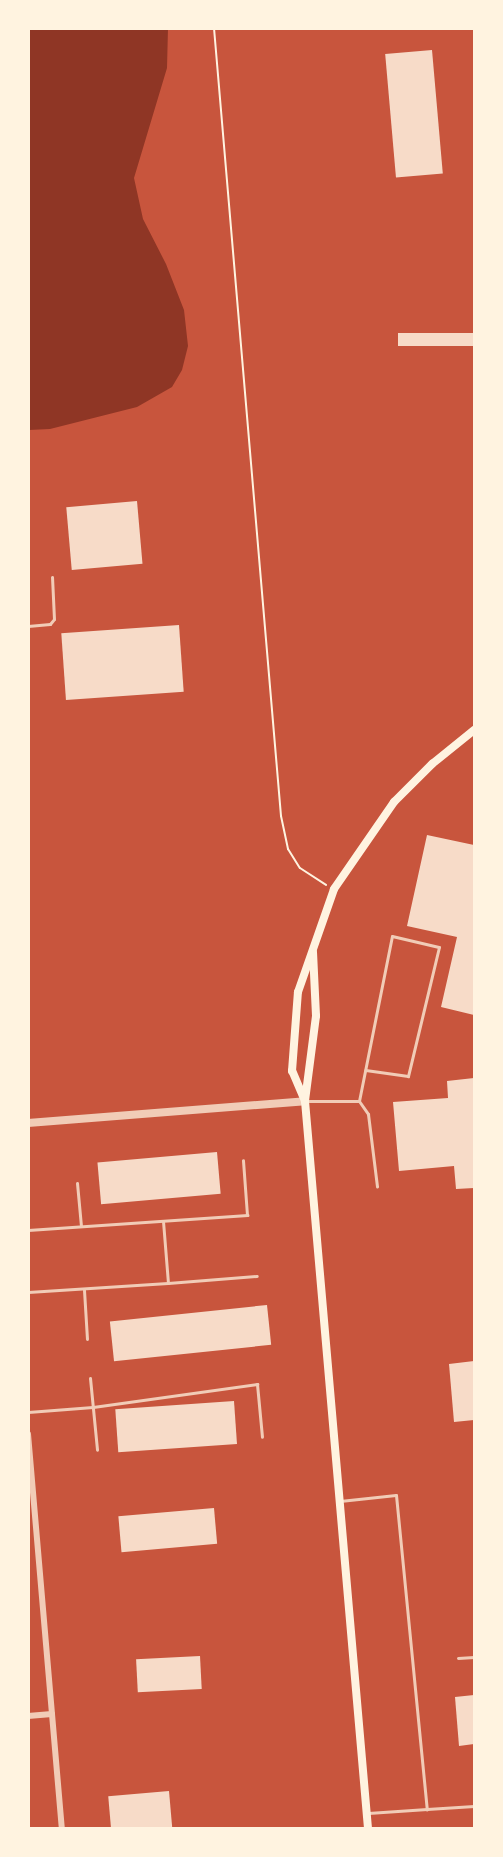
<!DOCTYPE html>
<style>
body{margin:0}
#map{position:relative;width:503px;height:1857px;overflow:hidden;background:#c8553d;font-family:Figtree,sans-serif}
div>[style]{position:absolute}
.water>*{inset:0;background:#8f3625}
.building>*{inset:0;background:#f7dbc8;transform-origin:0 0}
.path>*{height:2px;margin:-1px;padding:0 1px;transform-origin:1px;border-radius:1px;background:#fff3e0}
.service>*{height:3px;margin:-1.5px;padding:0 1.5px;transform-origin:1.5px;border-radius:1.5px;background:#f1ccb7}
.minor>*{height:6px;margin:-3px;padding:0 3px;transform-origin:3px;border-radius:3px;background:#f1ccb7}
.tertiary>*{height:8px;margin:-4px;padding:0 4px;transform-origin:4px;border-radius:4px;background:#f1ccb7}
.secondary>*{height:8px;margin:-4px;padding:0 4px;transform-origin:4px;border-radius:4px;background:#fff3e0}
span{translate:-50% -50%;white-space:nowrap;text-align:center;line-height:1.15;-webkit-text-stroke:4.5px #fff3e0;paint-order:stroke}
.frame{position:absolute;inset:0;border:30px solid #fff3e0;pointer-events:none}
</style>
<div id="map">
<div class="water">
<i style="clip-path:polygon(168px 28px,167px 68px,134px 178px,143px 219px,166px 264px,184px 310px,188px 346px,182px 370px,172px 387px,137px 407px,50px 429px,29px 430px,29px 29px)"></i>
</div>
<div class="building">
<i style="left:432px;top:50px;width:124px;height:47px;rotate:85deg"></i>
<i style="left:474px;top:333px;width:13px;height:76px;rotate:90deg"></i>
<i style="left:137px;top:501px;width:63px;height:71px;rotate:85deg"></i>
<i style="left:179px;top:625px;width:67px;height:118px;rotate:86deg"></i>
<i style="clip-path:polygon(427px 835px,474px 845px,474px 1015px,441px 1007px,457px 937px,407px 926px)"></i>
<i style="clip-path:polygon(474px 1078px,474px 1188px,456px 1189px,454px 1166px,399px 1171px,393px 1102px,448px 1098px,447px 1081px)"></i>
<i style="left:217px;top:1152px;width:42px;height:120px;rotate:85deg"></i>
<i style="left:267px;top:1305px;width:40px;height:158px;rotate:84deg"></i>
<i style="clip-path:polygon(474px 1361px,474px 1420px,454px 1422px,449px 1364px)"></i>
<i style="left:234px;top:1401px;width:43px;height:119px;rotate:86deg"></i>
<i style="left:214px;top:1508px;width:36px;height:96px;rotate:85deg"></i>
<i style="left:200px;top:1656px;width:33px;height:64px;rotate:87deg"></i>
<i style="clip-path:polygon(474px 1695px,474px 1744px,459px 1746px,455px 1697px)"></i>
<i style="left:169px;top:1791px;width:37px;height:61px;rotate:85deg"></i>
</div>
<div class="path">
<i style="left:214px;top:28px;width:791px;rotate:85.14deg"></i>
<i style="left:281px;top:816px;width:34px;rotate:78deg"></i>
<i style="left:288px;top:849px;width:22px;rotate:58deg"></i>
<i style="left:300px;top:868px;width:31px;rotate:33deg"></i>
</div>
<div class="service">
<i style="left:28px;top:626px;width:22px;rotate:-5deg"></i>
<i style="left:50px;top:624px;width:6px;rotate:-51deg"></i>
<i style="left:54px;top:619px;width:42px;rotate:-92.7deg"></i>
<i style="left:307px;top:1101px;width:52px"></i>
<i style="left:359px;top:1101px;width:168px;rotate:-78.7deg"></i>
<i style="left:392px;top:936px;width:48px;rotate:13.2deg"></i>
<i style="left:439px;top:947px;width:133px;rotate:103.5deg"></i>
<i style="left:408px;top:1076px;width:43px;rotate:-172.1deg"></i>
<i style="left:359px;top:1101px;width:16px;rotate:55deg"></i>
<i style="left:368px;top:1114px;width:73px;rotate:82.9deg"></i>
<i style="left:77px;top:1183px;width:43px;rotate:84.7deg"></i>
<i style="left:163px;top:1221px;width:62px;rotate:85.4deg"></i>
<i style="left:168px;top:1283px;width:89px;rotate:-4.5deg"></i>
<i style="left:28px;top:1230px;width:220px;rotate:-3.9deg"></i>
<i style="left:247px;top:1215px;width:55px;rotate:-94.2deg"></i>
<i style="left:84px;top:1290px;width:49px;rotate:86.5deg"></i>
<i style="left:28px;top:1292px;width:140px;rotate:-3.7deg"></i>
<i style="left:90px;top:1378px;width:72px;rotate:84.4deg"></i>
<i style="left:28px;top:1412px;width:65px;rotate:-4.4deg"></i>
<i style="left:93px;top:1407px;width:166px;rotate:-8deg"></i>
<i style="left:257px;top:1384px;width:53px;rotate:84.6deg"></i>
<i style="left:340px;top:1501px;width:56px;rotate:-6.1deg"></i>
<i style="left:396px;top:1495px;width:316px;rotate:84.4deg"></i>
<i style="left:427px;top:1809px;width:59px;rotate:176.1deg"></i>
<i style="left:458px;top:1658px;width:16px;rotate:-4deg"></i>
<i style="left:427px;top:1809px;width:47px;rotate:-3.7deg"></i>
</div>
<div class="minor">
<i style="left:28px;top:1434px;width:395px;rotate:85.1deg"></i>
<i style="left:28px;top:1716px;width:24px;rotate:-5deg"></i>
</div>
<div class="tertiary">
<i style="left:28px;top:1123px;width:278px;rotate:-4.5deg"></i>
</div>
<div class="secondary">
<i style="left:313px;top:952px;width:64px;rotate:87.3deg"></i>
<i style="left:316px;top:1016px;width:86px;rotate:97.4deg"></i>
<i style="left:305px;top:1101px;width:730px;rotate:85.05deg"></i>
<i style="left:305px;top:1101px;width:33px;rotate:-113deg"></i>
<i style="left:292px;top:1071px;width:79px;rotate:-85.7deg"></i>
<i style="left:298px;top:992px;width:109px;rotate:-70.7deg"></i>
<i style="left:334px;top:889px;width:106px;rotate:-55.4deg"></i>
<i style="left:394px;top:802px;width:54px;rotate:-45deg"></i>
<i style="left:432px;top:764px;width:54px;rotate:-39deg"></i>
</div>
<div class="frame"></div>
</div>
